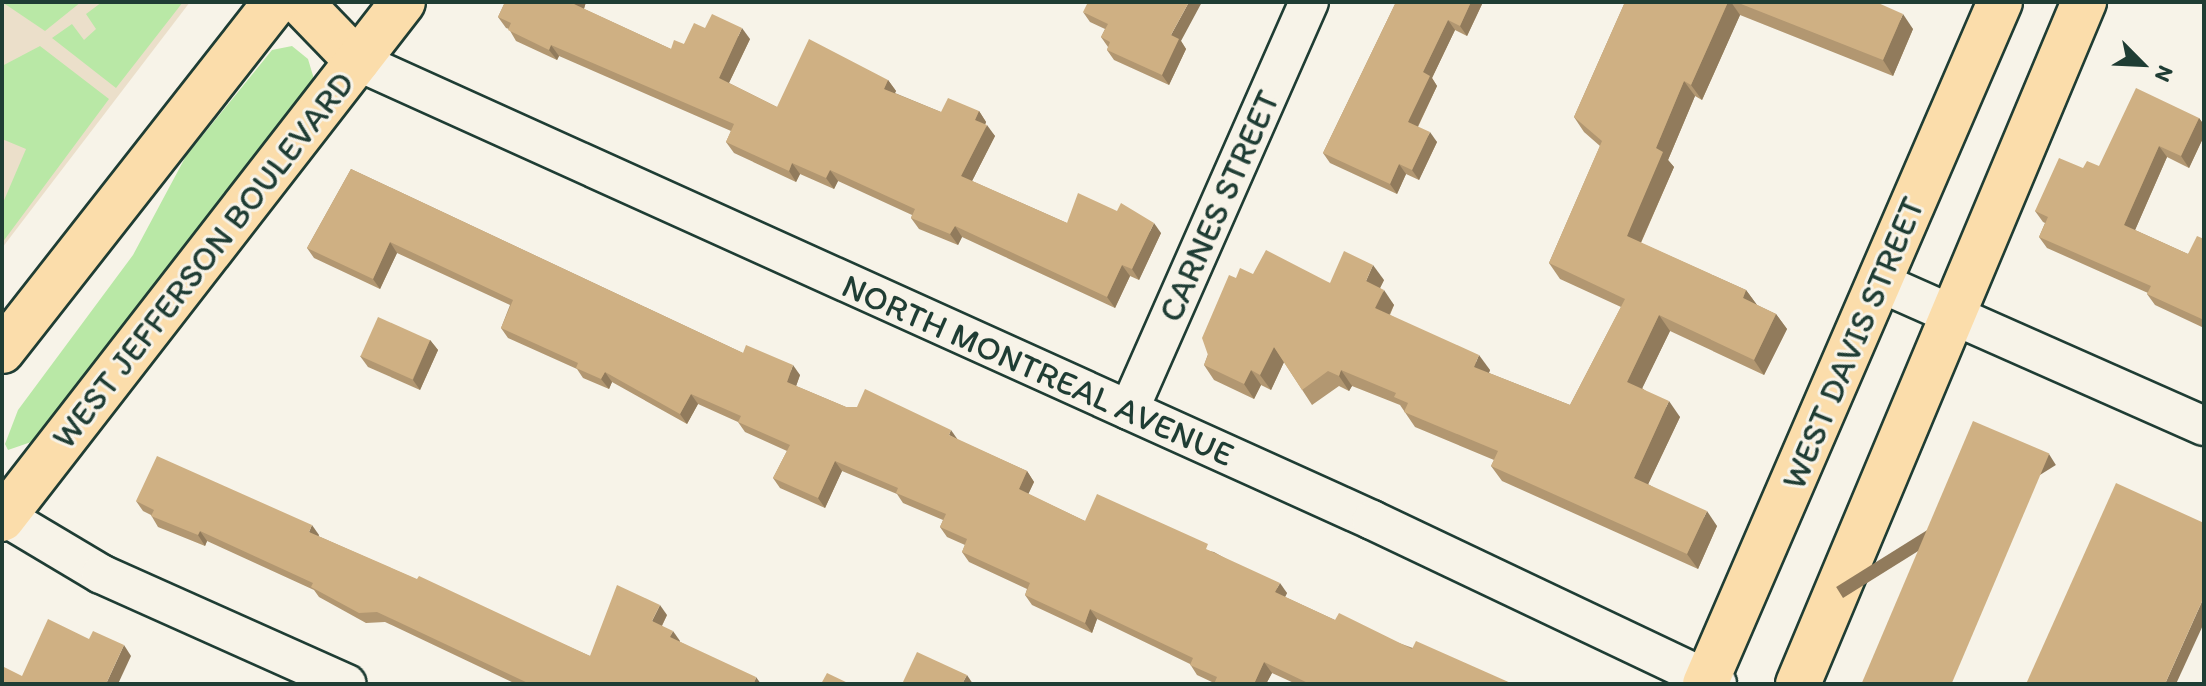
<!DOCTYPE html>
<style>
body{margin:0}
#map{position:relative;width:2206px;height:686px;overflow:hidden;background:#f7f3e8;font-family:Itim,sans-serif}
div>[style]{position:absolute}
.built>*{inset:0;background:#ebdfca}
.green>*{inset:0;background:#b9e8a6}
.roads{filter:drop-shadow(2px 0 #1f3d34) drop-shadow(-2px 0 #1f3d34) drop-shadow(0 2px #1f3d34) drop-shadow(0 -2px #1f3d34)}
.minor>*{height:38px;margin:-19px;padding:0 19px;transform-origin:19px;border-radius:19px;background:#f7f3e8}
.major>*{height:44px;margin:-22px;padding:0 22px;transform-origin:22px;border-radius:22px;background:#fbddab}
.wall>*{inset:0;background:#b29771}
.shaded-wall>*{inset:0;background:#917b5c;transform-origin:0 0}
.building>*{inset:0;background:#cfb083;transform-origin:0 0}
span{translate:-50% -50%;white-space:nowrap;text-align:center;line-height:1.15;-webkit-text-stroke:6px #f7f3e8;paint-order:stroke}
.street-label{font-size:34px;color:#1f3d34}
.frame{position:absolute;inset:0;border:4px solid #1f3d34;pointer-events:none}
.north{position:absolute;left:2102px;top:24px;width:80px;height:80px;-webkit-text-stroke:6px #f7f3e8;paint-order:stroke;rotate:114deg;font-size:22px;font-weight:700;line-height:32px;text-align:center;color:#1f3d34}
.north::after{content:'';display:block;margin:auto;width:28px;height:36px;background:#1f3d34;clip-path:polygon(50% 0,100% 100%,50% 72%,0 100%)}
</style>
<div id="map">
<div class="built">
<i style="clip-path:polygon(2px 2px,190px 2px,2px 248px)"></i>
</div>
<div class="green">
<i style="clip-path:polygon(2px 2px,81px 2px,45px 31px)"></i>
<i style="clip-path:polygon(102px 2px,183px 2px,116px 88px,52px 38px,72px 24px,84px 40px,96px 29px,86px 14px)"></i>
<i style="clip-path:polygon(40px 46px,109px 99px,2px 243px,2px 205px,26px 149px,2px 139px,2px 66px)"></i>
<i style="clip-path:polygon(292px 46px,308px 59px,314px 79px,37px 440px,8px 450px,5px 444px,18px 410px,133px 255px,186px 156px,272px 50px)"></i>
</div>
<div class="roads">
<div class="minor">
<i style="left:357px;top:61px;width:1114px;rotate:24.33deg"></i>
<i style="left:1372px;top:520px;width:382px;rotate:25.4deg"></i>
<i style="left:1881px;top:283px;width:353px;rotate:23.9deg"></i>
<i style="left:1129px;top:410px;width:446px;rotate:-66.2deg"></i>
<i style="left:2px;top:515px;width:115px;rotate:30.8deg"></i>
<i style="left:101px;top:574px;width:269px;rotate:24.1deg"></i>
</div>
<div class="major">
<i style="left:300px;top:2px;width:82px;rotate:46deg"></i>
<i style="left:2px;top:351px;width:444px;rotate:-51.9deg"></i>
<i style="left:2px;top:519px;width:654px;rotate:-52.2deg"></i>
<i style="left:1705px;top:684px;width:743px;rotate:-66.61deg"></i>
<i style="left:1798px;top:684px;width:740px;rotate:-67.25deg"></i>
</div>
</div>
<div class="wall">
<i style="clip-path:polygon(505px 2px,586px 2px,584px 9px,671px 49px,684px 44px,705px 28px,750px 39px,729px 83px,777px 107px,888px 80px,896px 91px,895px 93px,941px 112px,979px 111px,986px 122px,985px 125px,995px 136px,972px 181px,1067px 223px,1161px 233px,1139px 280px,1130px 276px,1115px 308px,962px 237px,958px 245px,919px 229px,911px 218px,912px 215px,838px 181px,834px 189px,800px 174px,796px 182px,734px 153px,726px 142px,731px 131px,559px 56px,557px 60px,516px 41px,509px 29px,506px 28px,498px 17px)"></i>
<i style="clip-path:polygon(1396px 2px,1483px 2px,1467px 36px,1455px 30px,1432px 78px,1437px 86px,1418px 127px,1437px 142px,1419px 180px,1406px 174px,1397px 194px,1330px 163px,1323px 153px)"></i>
<i style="clip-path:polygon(1625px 2px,1876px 2px,1913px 29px,1893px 76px,1740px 15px,1702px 100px,1695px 96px,1668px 160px,1674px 167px,1641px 243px,1746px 290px,1757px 305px,1776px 314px,1787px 329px,1764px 375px,1670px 331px,1642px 388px,1680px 417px,1648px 484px,1717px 526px,1698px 569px,1502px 481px,1491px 466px,1494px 460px,1415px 427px,1400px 405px,1352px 386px,1349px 391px,1339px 386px,1312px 405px,1284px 362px,1271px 390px,1261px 385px,1254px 399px,1214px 380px,1204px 365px,1236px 278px,1253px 274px,1330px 283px,1384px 280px,1380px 288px,1394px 305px,1390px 315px,1490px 370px,1489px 373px,1570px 405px,1621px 307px,1560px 279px,1549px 263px,1600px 146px,1584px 132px,1574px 117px)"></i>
<i style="clip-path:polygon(1083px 12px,1181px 41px,1186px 49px,1169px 85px,1114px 60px,1107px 50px,1108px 47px,1101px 37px,1105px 29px,1090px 22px)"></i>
<i style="clip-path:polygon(2199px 118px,2204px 125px,2204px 136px,2189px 168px,2167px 157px,2135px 230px,2188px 254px,2204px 239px,2204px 328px,2155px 305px,2147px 294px,2148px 293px,2047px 248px,2039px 237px,2045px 223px,2043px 222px,2035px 211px,2083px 168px,2099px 166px)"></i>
<i style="clip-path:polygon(351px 169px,743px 353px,800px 375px,796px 386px,846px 407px,958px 440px,1027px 471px,1034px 482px,1028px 494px,1085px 521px,1214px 552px,1287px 593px,1285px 597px,1335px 620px,1513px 684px,1296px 684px,1272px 673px,1266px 684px,1214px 684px,1214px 683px,1197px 675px,1190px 664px,1097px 619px,1092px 633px,1032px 605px,1025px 595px,1027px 589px,969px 562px,962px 552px,965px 545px,947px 537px,940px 527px,943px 520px,903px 503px,897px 494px,842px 471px,825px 508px,780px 488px,773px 478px,787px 451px,745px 432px,738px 422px,698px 404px,687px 424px,612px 382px,609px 389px,583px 378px,577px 369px,508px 338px,501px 328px,510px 305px,397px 253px,380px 289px,314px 258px,307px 248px)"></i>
<i style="clip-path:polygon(430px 340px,438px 350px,420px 390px,368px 367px,360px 356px)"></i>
<i style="clip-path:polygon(136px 501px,319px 535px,318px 536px,590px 656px,667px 615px,662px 626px,680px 642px,761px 684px,516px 684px,385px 622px,366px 623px,319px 597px,314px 590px,207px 541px,205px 546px,158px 527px,151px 515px,143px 511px)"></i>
</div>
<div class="shaded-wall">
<i style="clip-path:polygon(575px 2px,586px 2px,582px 15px,574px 4px)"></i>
<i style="clip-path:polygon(1189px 2px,1202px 2px,1181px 41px,1186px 49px,1169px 85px,1162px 75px,1171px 35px)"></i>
<i style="clip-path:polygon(1471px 2px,1483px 2px,1467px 36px,1460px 26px)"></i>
<i style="clip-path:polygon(1728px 2px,1731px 2px,1740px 15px,1702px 100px,1691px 85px)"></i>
<i style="clip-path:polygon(1903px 14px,1913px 29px,1893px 76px,1883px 60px)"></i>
<i style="clip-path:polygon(1448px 20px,1455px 30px,1432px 78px,1437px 86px,1415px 132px,1408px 122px,1423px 72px)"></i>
<i style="clip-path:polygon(742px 28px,750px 39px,726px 89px,719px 78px)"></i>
<i style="clip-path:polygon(551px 45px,559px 56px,557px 60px,549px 50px)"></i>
<i style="clip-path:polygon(888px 80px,896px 91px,891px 100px,884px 89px)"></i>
<i style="clip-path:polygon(1684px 81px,1695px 96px,1668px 160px,1674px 167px,1637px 251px,1627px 236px,1656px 148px)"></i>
<i style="clip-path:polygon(979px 111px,986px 122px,982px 131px,975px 120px)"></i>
<i style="clip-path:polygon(2199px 118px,2204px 125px,2204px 136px,2189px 168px,2181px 156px)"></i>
<i style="clip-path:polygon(987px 125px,995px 136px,969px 187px,961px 176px)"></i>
<i style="clip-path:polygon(1430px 132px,1437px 142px,1419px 180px,1412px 170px)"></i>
<i style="clip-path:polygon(2159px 146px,2167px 157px,2132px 237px,2124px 225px)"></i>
<i style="clip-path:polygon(792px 163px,800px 174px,796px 182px,789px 171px)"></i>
<i style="clip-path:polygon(1399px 164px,1406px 174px,1397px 194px,1390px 184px)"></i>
<i style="clip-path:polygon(830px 170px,838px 181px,834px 189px,826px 178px)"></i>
<i style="clip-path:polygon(1154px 223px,1161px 233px,1139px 280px,1132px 269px)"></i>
<i style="clip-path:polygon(955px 226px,962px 237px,958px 245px,950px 234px)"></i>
<i style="clip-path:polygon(390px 242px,397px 253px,380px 289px,373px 279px)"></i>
<i style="clip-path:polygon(1122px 265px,1130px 276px,1115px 308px,1107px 297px)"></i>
<i style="clip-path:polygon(1373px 265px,1384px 280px,1376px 296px,1366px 281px)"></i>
<i style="clip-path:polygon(1384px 290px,1394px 305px,1385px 323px,1375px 308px)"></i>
<i style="clip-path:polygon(1746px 290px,1757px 305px,1743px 298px)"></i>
<i style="clip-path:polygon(1776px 314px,1787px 329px,1764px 375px,1754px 360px)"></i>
<i style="clip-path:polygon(1659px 315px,1670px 331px,1638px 397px,1627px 382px)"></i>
<i style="clip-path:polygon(430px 340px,438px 350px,420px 390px,413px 380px)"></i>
<i style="clip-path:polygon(1274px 347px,1284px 362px,1271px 390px,1260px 375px)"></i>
<i style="clip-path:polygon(1479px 355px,1490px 370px,1485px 382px,1474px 367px)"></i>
<i style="clip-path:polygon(793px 365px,800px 375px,794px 392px,787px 382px)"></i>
<i style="clip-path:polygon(1251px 370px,1261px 385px,1254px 399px,1244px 384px)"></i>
<i style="clip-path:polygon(1341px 370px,1352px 386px,1349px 391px,1339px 376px)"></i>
<i style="clip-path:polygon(605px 372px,612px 382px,609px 389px,601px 379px)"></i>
<i style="clip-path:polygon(691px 394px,698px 404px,687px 424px,680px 414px)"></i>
<i style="clip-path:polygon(1669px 401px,1680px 417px,1644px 493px,1634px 478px)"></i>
<i style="clip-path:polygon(951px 430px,958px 440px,949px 435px)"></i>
<i style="left:2049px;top:454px;width:13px;height:251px;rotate:58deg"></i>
<i style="clip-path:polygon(835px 461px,842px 471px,825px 508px,818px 498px)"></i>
<i style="clip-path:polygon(1027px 471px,1034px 482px,1026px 499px,1019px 489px)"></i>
<i style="clip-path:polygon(1707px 511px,1717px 526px,1698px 569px,1687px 554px)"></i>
<i style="clip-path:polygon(312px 525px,319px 535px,316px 542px,309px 532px)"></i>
<i style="clip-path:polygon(200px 531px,207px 541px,205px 546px,198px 535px)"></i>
<i style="clip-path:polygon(1280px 583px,1287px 593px,1282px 603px,1275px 592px)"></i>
<i style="clip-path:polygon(2204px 597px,2204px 623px,2176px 684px,2165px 684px)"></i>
<i style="clip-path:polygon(660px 605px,667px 615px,659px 631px,652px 621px)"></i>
<i style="clip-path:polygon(1090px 609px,1097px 619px,1092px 633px,1085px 623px)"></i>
<i style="clip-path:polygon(673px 631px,680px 641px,677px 648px,670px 637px)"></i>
<i style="clip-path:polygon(124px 645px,131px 656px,118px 684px,106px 684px)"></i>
<i style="clip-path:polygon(1264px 662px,1272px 673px,1266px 684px,1254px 684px)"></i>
<i style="clip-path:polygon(967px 675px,973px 684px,962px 684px)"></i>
<i style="clip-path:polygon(756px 677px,761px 684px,754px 684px)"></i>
</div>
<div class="building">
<i style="clip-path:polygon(505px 2px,575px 2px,574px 4px,671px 49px,674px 40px,684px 44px,694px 23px,705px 28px,712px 14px,742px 28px,719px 78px,777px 107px,809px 39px,888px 80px,884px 89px,941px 112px,948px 98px,979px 111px,975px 120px,987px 125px,961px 176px,1067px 223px,1078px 193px,1117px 211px,1121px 203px,1154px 223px,1132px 269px,1122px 265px,1107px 297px,955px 226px,950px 234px,911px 218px,915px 209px,830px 170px,826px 178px,792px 163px,789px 171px,726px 142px,734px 124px,551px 45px,549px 50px,508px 30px,511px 23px,498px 17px)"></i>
<i style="clip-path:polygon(1088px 2px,1189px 2px,1171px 35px,1179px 39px,1162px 75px,1107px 50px,1110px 42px,1101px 37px,1108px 24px,1083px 12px)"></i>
<i style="clip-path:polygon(1396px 2px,1471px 2px,1460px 26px,1448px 20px,1423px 72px,1430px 76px,1408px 122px,1430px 132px,1412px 170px,1399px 164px,1390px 184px,1323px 153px)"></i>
<i style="clip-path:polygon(1625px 2px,1728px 2px,1691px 85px,1684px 81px,1656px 148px,1663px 152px,1627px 236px,1746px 290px,1743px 298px,1776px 314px,1754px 360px,1659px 315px,1627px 382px,1669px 401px,1634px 478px,1707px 511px,1687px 554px,1491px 466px,1498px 451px,1404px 412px,1408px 403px,1394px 397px,1396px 393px,1341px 370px,1339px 376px,1328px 371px,1302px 390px,1274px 347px,1260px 375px,1251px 370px,1244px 384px,1204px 365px,1208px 355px,1202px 338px,1229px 275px,1236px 278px,1240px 268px,1253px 274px,1266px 250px,1330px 283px,1344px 251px,1373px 265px,1366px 281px,1384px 290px,1375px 308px,1479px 355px,1474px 367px,1570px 405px,1625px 299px,1549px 263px,1602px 141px,1574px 117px)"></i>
<i style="clip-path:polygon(1736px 2px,1876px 2px,1903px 14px,1883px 60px)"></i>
<i style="clip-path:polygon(2136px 88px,2199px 118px,2181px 156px,2159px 146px,2124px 225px,2188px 254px,2197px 236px,2204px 239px,2204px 320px,2147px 294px,2151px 286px,2039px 237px,2048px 217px,2035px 211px,2059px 158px,2083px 168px,2087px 161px,2099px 166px)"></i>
<i style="clip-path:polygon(351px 169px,743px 353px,746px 345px,793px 365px,787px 382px,846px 407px,857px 407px,865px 389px,951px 430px,949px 435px,1027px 471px,1019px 489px,1085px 521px,1097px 494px,1208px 544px,1206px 549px,1280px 583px,1275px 592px,1335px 620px,1339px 613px,1412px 649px,1416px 641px,1513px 684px,1310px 684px,1264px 662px,1254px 684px,1214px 684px,1217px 677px,1190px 665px,1193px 658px,1090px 609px,1085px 623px,1025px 595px,1030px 583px,962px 552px,967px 539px,940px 527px,946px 514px,896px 493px,898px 488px,835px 461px,818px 498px,773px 478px,790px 445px,738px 422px,741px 416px,691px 394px,680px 414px,605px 372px,601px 379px,576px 368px,578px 363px,501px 328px,513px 300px,390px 242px,373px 279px,307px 248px)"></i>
<i style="left:378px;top:317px;width:57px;height:43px;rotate:24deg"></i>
<i style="left:1973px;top:421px;width:83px;height:287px;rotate:23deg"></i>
<i style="clip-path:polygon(157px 456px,312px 525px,309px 532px,417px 579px,419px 576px,590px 656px,617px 585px,660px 605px,652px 621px,673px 631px,670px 637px,756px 677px,754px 684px,530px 684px,377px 612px,359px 613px,311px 587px,313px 583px,200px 531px,198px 535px,151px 516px,154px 510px,136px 501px)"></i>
<i style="clip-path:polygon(2116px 483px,2204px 523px,2204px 597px,2165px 684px,2026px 684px)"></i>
<i style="clip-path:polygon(48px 619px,89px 639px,93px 631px,124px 645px,106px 684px,2px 684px,2px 666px,22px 676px)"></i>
<i style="clip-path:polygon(917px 652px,967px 675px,962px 684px,902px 684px)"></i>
<i style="clip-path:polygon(827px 673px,850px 684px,821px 684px)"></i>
</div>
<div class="street-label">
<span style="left:1219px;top:206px;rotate:-66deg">CARNES STREET</span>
<span style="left:203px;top:260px;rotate:-52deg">WEST JEFFERSON BOULEVARD</span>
<span style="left:1853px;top:343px;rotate:-67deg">WEST DAVIS STREET</span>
<span style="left:1038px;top:370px;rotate:24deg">NORTH MONTREAL AVENUE</span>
</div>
<div class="frame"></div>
<div class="north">N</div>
</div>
